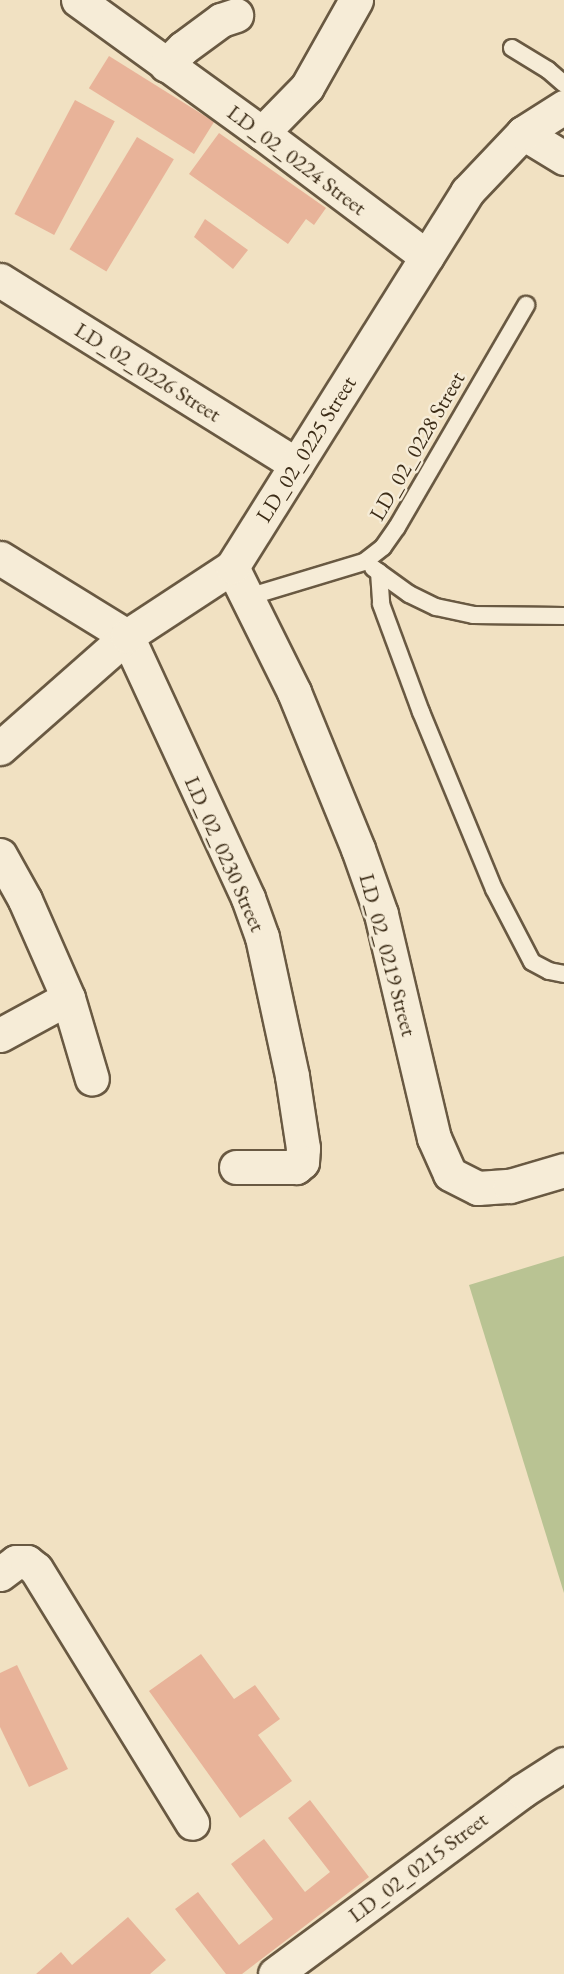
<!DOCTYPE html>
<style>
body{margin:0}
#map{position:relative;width:564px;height:1974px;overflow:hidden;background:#f1e1c2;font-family:"EB Garamond",serif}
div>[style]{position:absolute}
.green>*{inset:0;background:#b9c393}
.building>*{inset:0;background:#e8b399;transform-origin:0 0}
.roads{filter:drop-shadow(2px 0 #695942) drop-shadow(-2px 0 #695942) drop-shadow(0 2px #695942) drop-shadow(0 -2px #695942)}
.service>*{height:16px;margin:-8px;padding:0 8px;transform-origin:8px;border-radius:8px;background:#f6ecd7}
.minor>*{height:33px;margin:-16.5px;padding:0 16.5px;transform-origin:16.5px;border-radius:16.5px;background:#f6ecd7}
span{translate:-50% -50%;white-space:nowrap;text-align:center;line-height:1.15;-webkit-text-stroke:5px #f6ecd7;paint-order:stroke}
.street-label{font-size:22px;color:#3c2c17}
</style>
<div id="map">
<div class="green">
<i style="clip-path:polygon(564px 1256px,564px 1593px,469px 1285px)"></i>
</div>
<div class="building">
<i style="left:109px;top:56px;width:124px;height:38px;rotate:32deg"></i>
<i style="left:75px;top:100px;width:45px;height:129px;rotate:28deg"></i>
<i style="clip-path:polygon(219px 133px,326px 208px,314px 225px,306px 219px,288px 244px,189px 174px)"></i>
<i style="left:137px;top:137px;width:43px;height:131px;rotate:31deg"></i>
<i style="clip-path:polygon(205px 219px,248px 250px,233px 269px,194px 237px)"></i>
<i style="clip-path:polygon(201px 1654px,234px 1699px,255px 1685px,280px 1719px,258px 1735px,292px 1781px,240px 1818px,149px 1691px)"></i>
<i style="clip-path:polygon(17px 1665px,68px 1769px,29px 1787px,0 1727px,0 1673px)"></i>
<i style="clip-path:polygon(310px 1800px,369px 1877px,242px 1974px,226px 1974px,175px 1909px,198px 1892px,239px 1945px,273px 1919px,231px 1864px,264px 1839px,305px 1892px,330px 1872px,288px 1818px)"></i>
<i style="clip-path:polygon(128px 1917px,166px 1960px,150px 1974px,36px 1974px,61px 1952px,72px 1965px)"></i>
</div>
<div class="roads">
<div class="service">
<i style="left:512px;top:48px;width:42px;rotate:31.4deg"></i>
<i style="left:548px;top:70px;width:21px;rotate:41deg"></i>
<i style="left:373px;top:568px;width:44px;rotate:35.8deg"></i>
<i style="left:409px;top:594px;width:30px;rotate:26deg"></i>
<i style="left:436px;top:607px;width:38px;rotate:12deg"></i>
<i style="left:473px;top:615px;width:91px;rotate:0.6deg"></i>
<i style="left:379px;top:572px;width:32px;rotate:86deg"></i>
<i style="left:381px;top:604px;width:115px;rotate:69.7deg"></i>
<i style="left:421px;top:712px;width:191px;rotate:67.6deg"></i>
<i style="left:494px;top:889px;width:82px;rotate:62.5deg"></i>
<i style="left:532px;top:962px;width:19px;rotate:28deg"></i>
<i style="left:549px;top:971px;width:15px;rotate:11deg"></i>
<i style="left:248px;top:597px;width:121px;rotate:-16.8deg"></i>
<i style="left:364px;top:562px;width:24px;rotate:-38deg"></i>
<i style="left:383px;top:547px;width:24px;rotate:-55deg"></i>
<i style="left:397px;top:527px;width:257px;rotate:-59.8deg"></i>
</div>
<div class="minor">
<i style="left:78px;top:0;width:227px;rotate:35.9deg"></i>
<i style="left:262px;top:133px;width:206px;rotate:36.9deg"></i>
<i style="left:166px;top:65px;width:24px;rotate:-45deg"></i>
<i style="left:183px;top:48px;width:47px;rotate:-36.4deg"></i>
<i style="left:221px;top:20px;width:16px;rotate:-18deg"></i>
<i style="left:262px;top:133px;width:64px;rotate:-45.6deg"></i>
<i style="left:307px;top:87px;width:100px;rotate:-60.6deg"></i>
<i style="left:523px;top:133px;width:48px;rotate:31.4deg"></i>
<i style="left:0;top:280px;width:349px;rotate:31.9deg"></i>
<i style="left:0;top:558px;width:149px;rotate:31.6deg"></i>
<i style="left:127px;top:636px;width:289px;rotate:65.2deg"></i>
<i style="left:248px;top:898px;width:41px;rotate:70.3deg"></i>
<i style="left:262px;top:937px;width:142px;rotate:77.8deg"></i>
<i style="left:292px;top:1076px;width:73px;rotate:81.3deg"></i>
<i style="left:303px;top:1148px;width:14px;rotate:94deg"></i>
<i style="left:302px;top:1162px;width:8px;rotate:140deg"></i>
<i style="left:296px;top:1167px;width:60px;rotate:180deg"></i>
<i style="left:232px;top:567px;width:140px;rotate:63.6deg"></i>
<i style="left:294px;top:692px;width:170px;rotate:67.8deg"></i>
<i style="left:358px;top:849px;width:69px;rotate:70.5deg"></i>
<i style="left:381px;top:914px;width:230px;rotate:76.7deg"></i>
<i style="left:434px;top:1138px;width:39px;rotate:66deg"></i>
<i style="left:450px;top:1174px;width:31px;rotate:27deg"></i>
<i style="left:478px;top:1188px;width:32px;rotate:-4deg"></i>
<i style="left:510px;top:1186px;width:56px;rotate:-16.5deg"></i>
<i style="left:0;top:748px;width:169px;rotate:-41.4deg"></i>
<i style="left:127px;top:636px;width:126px;rotate:-33.3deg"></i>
<i style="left:232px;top:567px;width:443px;rotate:-57.9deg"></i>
<i style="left:467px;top:192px;width:81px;rotate:-46.5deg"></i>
<i style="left:523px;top:133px;width:49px;rotate:-32.4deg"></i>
<i style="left:0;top:855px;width:51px;rotate:60.9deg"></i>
<i style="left:25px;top:900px;width:107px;rotate:66.3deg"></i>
<i style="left:68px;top:998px;width:84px;rotate:73.5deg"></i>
<i style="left:0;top:1035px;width:77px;rotate:-28.6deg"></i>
<i style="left:0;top:1574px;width:20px;rotate:-37deg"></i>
<i style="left:16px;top:1562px;width:11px"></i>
<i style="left:27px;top:1562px;width:11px;rotate:38deg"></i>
<i style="left:36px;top:1569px;width:298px;rotate:58.4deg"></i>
<i style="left:275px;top:1974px;width:307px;rotate:-36.5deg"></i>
<i style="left:522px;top:1791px;width:50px;rotate:-32.7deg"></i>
</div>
</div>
<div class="street-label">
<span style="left:297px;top:160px;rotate:37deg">LD_02_0224 Street</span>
<span style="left:148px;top:372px;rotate:32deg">LD_02_0226 Street</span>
<span style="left:417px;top:446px;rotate:-60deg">LD_02_0228 Street</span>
<span style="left:306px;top:449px;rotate:-58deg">LD_02_0225 Street</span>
<span style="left:225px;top:854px;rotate:66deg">LD_02_0230 Street</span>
<span style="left:388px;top:955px;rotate:75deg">LD_02_0219 Street</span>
<span style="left:418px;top:1867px;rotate:-37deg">LD_02_0215 Street</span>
</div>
</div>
